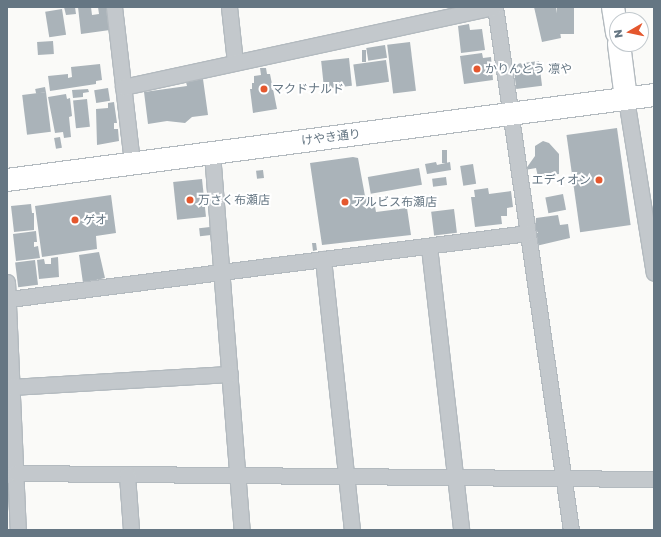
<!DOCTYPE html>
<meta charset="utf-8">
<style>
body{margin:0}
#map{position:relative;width:661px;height:537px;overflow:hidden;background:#fafaf8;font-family:"Golos Text","Noto Sans JP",sans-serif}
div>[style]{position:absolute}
.building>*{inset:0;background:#aab3b9;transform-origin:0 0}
.roads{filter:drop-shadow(1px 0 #b3babf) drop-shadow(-1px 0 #b3babf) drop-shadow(0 1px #b3babf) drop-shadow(0 -1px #b3babf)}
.street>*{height:15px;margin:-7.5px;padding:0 7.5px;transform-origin:7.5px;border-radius:7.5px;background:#c3c8cc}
.secondary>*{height:22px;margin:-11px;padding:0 11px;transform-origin:11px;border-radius:11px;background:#fff}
.dots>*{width:11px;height:11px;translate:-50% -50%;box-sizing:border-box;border:2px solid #fff;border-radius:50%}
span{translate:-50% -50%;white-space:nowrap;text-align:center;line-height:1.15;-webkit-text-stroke:4px #fff;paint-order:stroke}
.poi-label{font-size:12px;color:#657683}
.left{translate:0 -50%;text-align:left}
.right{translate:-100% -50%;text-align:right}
.street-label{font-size:12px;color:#657683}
.frame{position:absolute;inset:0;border:8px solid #657683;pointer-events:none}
.north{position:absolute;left:609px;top:12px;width:40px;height:40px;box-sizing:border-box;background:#fff;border:1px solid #c1c8cd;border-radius:50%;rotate:261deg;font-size:11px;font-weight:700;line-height:16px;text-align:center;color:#657683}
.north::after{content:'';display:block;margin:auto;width:14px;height:18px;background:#e4572e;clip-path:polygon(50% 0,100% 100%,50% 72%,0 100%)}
</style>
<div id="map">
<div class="building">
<i style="clip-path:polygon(64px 7px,75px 7px,76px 14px,66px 15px)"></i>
<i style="clip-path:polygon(78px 7px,91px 7px,92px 15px,99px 14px,98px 7px,106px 7px,110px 30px,81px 34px)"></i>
<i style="clip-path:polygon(534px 7px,556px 7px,561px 38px,542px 42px)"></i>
<i style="left:557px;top:7px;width:17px;height:27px"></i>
<i style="left:62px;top:9px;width:26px;height:17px;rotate:81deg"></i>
<i style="clip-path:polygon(469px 24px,470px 30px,482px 29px,485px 50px,461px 53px,458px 26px)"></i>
<i style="left:53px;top:41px;width:13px;height:16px;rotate:86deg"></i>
<i style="left:410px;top:42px;width:49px;height:23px;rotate:83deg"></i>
<i style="left:385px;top:45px;width:13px;height:19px;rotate:81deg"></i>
<i style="left:362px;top:50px;width:4px;height:12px"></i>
<i style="clip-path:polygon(482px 53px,483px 58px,491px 57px,493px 80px,464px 84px,460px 56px)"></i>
<i style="left:349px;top:58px;width:28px;height:28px;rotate:84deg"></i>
<i style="left:386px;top:60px;width:22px;height:33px;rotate:82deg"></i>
<i style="left:539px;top:61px;width:25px;height:26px;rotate:83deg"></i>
<i style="clip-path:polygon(100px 64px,102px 80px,96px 81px,96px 84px,50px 91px,48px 76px,68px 74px,68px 78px,72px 77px,71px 67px)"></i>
<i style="clip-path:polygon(260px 68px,266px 68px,267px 74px,270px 74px,277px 109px,253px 113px,250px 89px,252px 89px,252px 83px,254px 83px,254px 76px,261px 75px)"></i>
<i style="clip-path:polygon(203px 79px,208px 115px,192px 117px,185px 123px,167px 121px,148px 124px,144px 92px,187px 86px,186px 82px)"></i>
<i style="left:45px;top:87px;width:5px;height:10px;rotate:79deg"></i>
<i style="left:108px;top:88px;width:13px;height:14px;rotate:81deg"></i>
<i style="clip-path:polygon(88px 89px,89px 92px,83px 93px,83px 97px,73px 98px,72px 90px)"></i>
<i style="left:46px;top:92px;width:40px;height:24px;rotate:83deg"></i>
<i style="clip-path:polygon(66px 94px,67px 99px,70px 98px,72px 116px,69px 117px,71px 137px,64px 138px,63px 132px,55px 133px,48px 97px)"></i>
<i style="left:87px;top:99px;width:28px;height:14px;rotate:84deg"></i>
<i style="clip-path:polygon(114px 102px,117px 123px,114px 123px,114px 129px,118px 129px,119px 141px,97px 145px,96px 109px,108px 108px,108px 103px)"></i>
<i style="left:617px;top:128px;width:98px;height:51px;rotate:82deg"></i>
<i style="left:60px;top:137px;width:11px;height:6px;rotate:80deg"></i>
<i style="clip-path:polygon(543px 141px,549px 143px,559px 154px,559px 174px,538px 177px,536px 168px,525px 170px,535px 156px,535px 146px)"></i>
<i style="left:442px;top:150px;width:5px;height:13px"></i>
<i style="clip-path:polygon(353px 157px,358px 158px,365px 196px,373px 195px,376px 212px,407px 208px,411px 235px,322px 245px,310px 163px)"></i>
<i style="clip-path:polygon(436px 162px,437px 165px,450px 162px,451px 170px,427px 174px,425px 164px)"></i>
<i style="left:473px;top:164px;width:20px;height:13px;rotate:81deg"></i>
<i style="left:419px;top:168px;width:17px;height:52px;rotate:80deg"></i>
<i style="left:263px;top:170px;width:8px;height:7px;rotate:83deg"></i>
<i style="left:446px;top:177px;width:8px;height:14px;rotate:83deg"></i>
<i style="left:202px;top:179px;width:38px;height:29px;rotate:84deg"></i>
<i style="clip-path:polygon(488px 188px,489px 194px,511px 191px,513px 207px,507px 208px,507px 216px,501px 216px,502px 224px,475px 227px,471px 197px,475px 197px,474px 190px)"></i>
<i style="left:563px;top:194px;width:16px;height:18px;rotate:79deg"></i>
<i style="clip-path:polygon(111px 195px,116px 233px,96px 236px,97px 249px,42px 257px,35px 206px)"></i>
<i style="clip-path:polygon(31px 204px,32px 213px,34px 213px,34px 230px,14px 232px,11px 206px)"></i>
<i style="left:454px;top:209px;width:24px;height:23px;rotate:83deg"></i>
<i style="clip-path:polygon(558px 215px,560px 225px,568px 224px,570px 238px,536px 246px,534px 233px,538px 233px,535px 228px,536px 218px)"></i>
<i style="left:210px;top:227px;width:8px;height:11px;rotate:83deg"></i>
<i style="clip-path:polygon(36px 231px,37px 242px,34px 242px,34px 247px,38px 246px,40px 258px,16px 261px,13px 234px)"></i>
<i style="clip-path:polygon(312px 243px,316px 243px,317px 250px,313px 251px)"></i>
<i style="clip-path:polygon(99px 252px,105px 278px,83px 283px,79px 255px)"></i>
<i style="clip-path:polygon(58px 257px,59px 277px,39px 279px,37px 260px,44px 259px,45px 264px,51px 264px,51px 258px)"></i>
<i style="left:35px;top:260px;width:25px;height:20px;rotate:83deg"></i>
</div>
<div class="roads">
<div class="street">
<i style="left:114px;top:7px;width:157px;rotate:83.4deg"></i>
<i style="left:229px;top:7px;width:55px;rotate:83.8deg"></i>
<i style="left:495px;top:7px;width:528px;rotate:81.73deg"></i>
<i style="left:123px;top:87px;width:380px;rotate:-12.2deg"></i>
<i style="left:626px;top:99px;width:176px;rotate:80.9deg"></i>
<i style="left:212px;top:153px;width:378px;rotate:85.5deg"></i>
<i style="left:429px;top:247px;width:285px;rotate:83.5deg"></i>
<i style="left:323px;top:259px;width:273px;rotate:83.9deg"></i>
<i style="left:7px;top:282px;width:248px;rotate:87.5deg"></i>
<i style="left:9px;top:299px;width:523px;rotate:-7.25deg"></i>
<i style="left:10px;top:387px;width:220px;rotate:-3.4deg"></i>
<i style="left:7px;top:475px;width:8px;rotate:-14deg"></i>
<i style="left:15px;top:473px;width:639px;rotate:0.54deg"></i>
<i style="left:127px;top:475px;width:55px;rotate:85.8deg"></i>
</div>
<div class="secondary">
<i style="left:613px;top:7px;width:26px;rotate:81deg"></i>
<i style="left:619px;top:44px;width:55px;rotate:82.7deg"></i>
<i style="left:7px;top:180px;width:653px;rotate:-7.48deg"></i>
</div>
</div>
<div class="dots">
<i style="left:477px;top:69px;background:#e4572e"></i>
<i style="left:264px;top:89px;background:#e4572e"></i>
<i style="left:599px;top:180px;background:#e4572e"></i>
<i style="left:190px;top:200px;background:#e4572e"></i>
<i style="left:345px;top:202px;background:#e4572e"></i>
<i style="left:75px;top:220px;background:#e4572e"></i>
</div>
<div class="poi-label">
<span class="left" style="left:485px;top:69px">かりんとう 凛や</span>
<span class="left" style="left:272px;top:89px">マクドナルド</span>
<span class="right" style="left:591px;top:180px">エディオン</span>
<span class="left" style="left:198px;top:200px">万さく布瀬店</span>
<span class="left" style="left:353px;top:202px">アルビス布瀬店</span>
<span class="left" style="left:83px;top:220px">ゲオ</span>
</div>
<div class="street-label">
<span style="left:331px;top:137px;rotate:-7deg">けやき通り</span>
</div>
<div class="frame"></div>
<div class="north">N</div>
</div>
